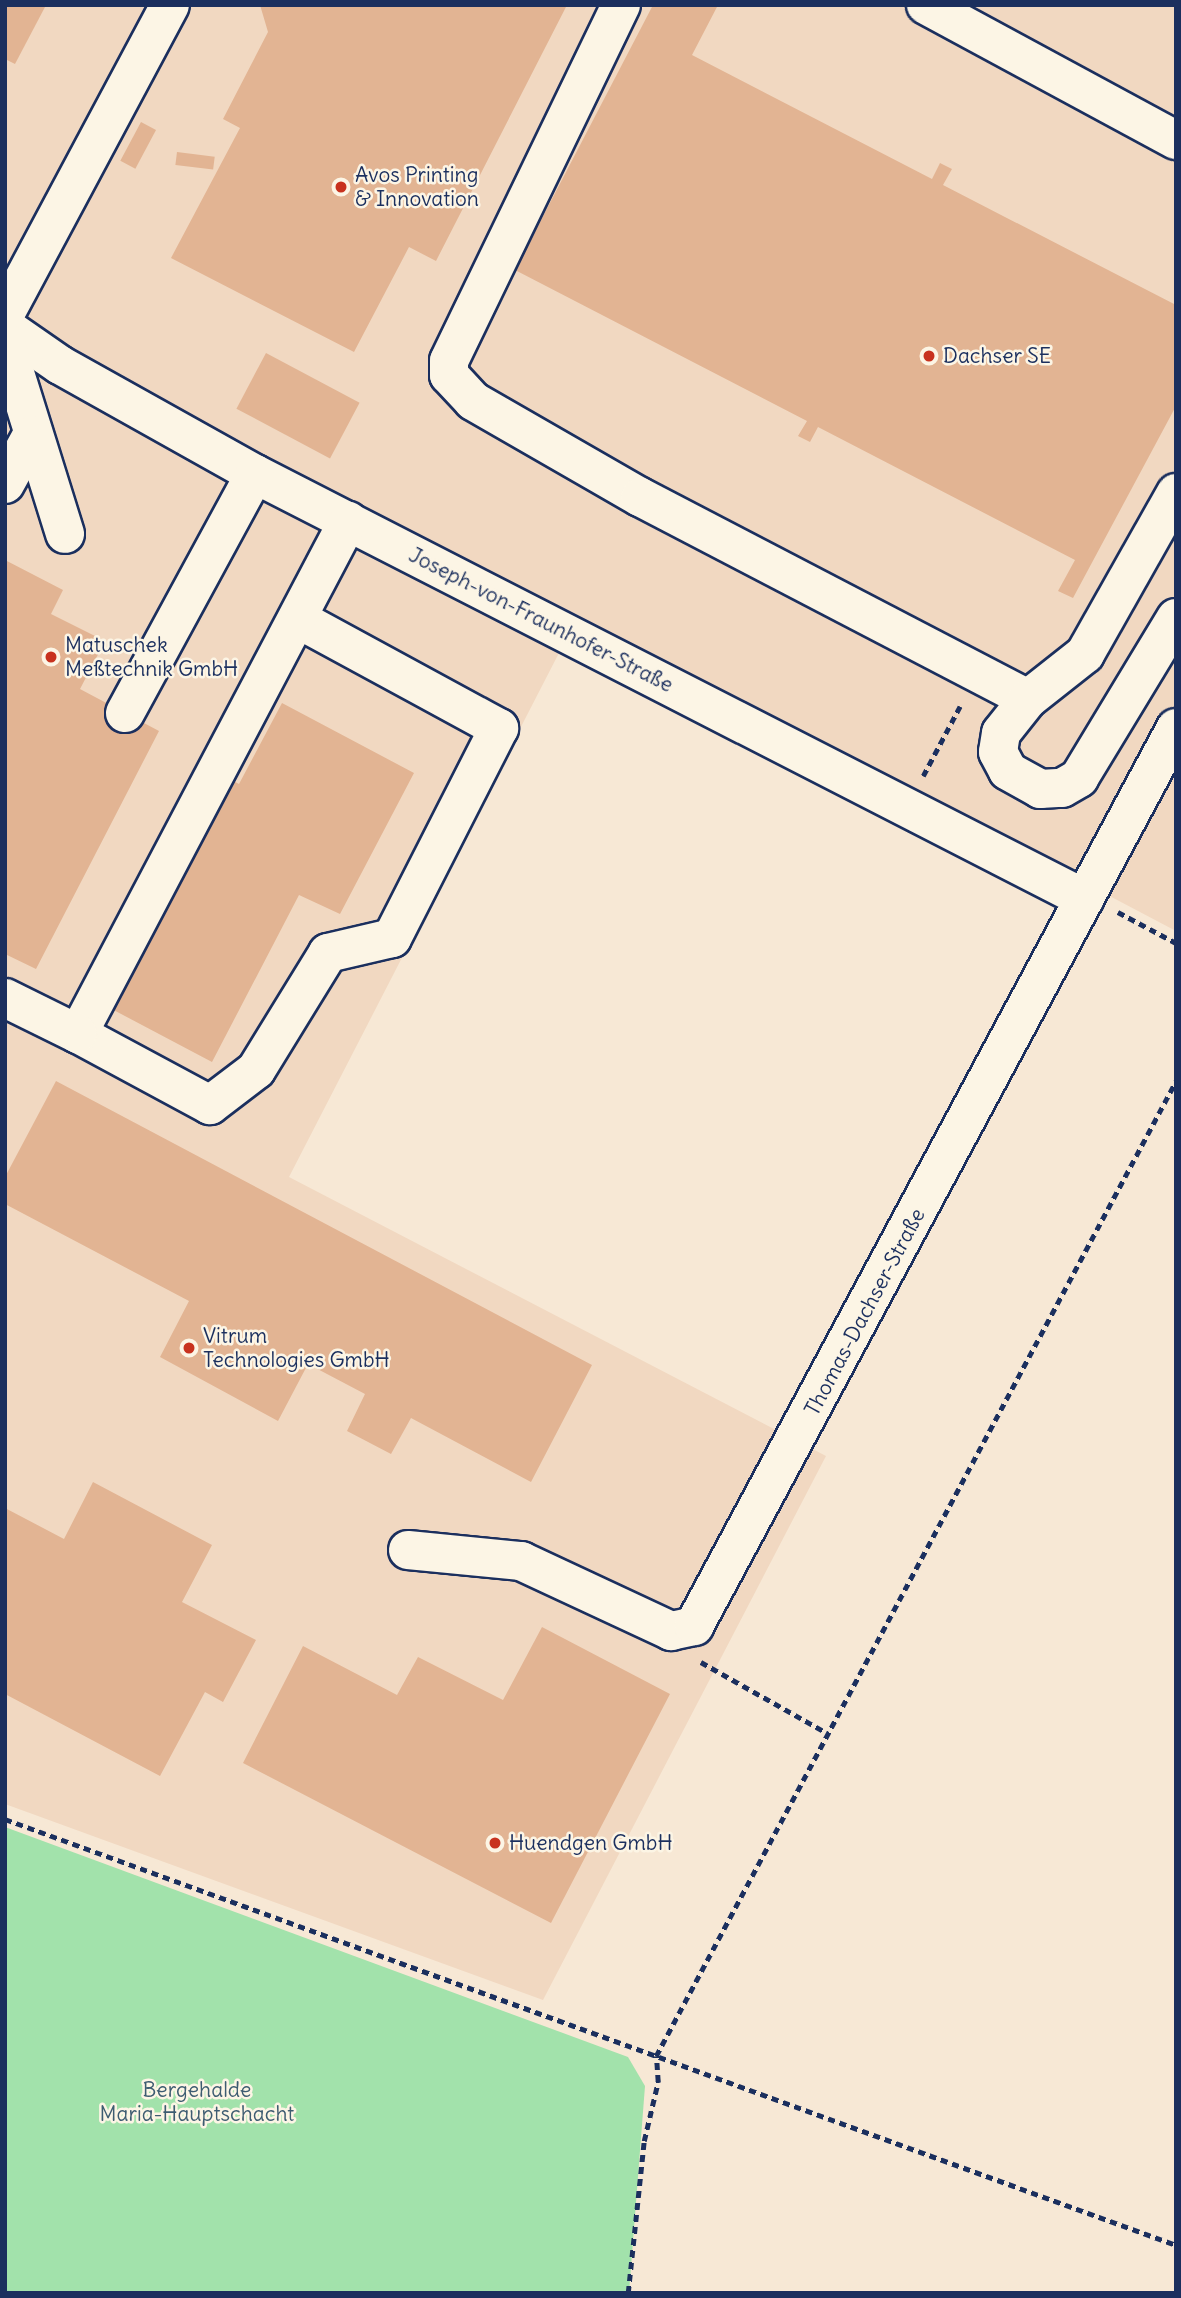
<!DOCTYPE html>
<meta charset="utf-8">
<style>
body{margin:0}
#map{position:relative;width:1181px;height:2298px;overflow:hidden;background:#f7e8d5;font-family:Delius,sans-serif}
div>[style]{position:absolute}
.built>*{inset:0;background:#f1d8c1}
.green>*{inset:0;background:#a2e2ab}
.building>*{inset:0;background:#e2b493;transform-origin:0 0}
.path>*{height:4.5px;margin-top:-2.25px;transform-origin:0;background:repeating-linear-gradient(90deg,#1b2f5e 0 7px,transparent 0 12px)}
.roads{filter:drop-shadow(2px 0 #1b2f5e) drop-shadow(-2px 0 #1b2f5e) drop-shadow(0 2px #1b2f5e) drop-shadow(0 -2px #1b2f5e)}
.minor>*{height:38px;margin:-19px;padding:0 19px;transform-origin:19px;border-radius:19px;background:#fcf5e5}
.dots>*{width:19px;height:19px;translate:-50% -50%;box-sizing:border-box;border:4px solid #fcf5e5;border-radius:50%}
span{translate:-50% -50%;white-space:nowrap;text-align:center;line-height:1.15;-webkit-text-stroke:5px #fcf5e5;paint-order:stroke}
.poi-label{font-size:21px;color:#1b2f5e}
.left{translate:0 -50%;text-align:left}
.street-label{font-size:21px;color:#1b2f5e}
.park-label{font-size:21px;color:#3d5c71}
.frame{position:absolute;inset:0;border:7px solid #1b2f5e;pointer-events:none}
</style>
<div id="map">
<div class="built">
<i style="clip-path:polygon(5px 5px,1176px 5px,1176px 931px,578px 616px,289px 1177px,826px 1456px,543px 2000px,5px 1804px)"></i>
</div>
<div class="green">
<i style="clip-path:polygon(5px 1827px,628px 2057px,645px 2086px,629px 2293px,5px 2293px)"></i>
</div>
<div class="building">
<i style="clip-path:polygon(5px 5px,45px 7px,15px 64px,5px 59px)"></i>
<i style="clip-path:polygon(260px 5px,567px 5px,436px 261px,409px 247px,354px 352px,171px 258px,240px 128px,223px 119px,268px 32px)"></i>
<i style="clip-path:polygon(653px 5px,718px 5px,692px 55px,932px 179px,940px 163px,952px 169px,943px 185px,1176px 305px,1176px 406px,1073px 598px,1058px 591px,1075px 560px,818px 427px,810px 442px,798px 436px,807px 421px,515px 270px)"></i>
<i style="left:141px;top:122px;width:17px;height:44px;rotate:28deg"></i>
<i style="left:177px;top:152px;width:38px;height:13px;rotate:7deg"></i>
<i style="left:266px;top:353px;width:106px;height:63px;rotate:28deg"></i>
<i style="clip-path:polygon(5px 560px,63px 590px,51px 614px,105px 641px,80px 689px,159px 731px,36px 969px,5px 954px)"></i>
<i style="clip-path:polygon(282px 703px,414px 773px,340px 914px,299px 895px,212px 1062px,106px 1006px,226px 777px,239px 784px)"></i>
<i style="clip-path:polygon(56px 1081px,592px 1365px,531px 1482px,411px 1418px,391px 1454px,347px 1431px,365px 1394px,308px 1364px,278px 1421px,160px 1357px,189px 1301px,5px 1204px,5px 1177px)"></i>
<i style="clip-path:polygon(93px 1482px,212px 1545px,182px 1602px,256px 1640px,223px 1702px,205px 1692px,160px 1776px,5px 1694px,5px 1508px,64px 1539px)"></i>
<i style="clip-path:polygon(542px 1627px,670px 1694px,551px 1923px,243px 1763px,303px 1646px,397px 1695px,418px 1657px,503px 1700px)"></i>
</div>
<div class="path">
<i style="left:923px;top:776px;width:79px;rotate:-62.1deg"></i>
<i style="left:1118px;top:912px;width:66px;rotate:28.1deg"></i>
<i style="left:701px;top:1662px;width:145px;rotate:29.4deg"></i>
<i style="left:5px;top:1819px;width:1246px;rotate:19.99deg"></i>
<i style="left:628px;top:2293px;width:153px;rotate:-84deg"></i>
<i style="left:644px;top:2141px;width:61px;rotate:-76.7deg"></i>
<i style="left:658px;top:2082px;width:26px;rotate:-94deg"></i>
<i style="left:656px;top:2056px;width:1105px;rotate:-61.93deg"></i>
</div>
<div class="roads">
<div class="minor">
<i style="left:621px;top:5px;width:395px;rotate:115.8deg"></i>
<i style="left:449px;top:361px;width:14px;rotate:90deg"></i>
<i style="left:449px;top:375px;width:35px;rotate:47deg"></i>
<i style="left:473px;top:401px;width:193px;rotate:29.9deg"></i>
<i style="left:640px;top:497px;width:437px;rotate:27.5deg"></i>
<i style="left:926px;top:5px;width:284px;rotate:28.4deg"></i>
<i style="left:5px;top:314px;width:350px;rotate:-61.9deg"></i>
<i style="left:5px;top:327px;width:67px;rotate:34.6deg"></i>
<i style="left:60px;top:365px;width:223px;rotate:29.2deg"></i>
<i style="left:255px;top:474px;width:932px;rotate:27.11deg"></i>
<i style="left:5px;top:341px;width:202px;rotate:72.7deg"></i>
<i style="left:5px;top:484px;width:56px;rotate:-61.1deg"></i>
<i style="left:1176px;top:493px;width:185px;rotate:119.5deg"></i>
<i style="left:1085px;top:654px;width:73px;rotate:141.7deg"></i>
<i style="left:1028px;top:699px;width:43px;rotate:128.5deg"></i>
<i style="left:1001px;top:733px;width:19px;rotate:99deg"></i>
<i style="left:998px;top:752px;width:21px;rotate:62deg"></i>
<i style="left:1008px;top:771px;width:37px;rotate:29deg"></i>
<i style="left:1040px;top:789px;width:22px;rotate:-3deg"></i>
<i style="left:1062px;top:788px;width:20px;rotate:-30deg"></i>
<i style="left:1079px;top:778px;width:187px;rotate:-58.8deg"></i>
<i style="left:298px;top:619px;width:229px;rotate:28.5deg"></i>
<i style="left:499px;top:728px;width:236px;rotate:117deg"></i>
<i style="left:392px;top:938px;width:66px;rotate:166.8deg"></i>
<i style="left:328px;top:953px;width:137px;rotate:121.6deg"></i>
<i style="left:256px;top:1070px;width:58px;rotate:142.7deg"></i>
<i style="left:210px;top:1105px;width:150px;rotate:-151.7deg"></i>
<i style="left:78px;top:1034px;width:580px;rotate:-62.24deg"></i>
<i style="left:125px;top:713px;width:272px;rotate:-61.5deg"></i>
<i style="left:5px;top:998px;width:81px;rotate:26.3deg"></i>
<i style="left:408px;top:1550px;width:114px;rotate:5.6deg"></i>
<i style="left:521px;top:1561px;width:166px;rotate:25deg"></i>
<i style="left:671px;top:1631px;width:24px;rotate:-12deg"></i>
<i style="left:694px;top:1626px;width:1019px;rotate:-61.78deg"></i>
</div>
</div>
<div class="dots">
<i style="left:341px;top:187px;background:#c8321e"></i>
<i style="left:929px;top:356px;background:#c8321e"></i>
<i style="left:51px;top:657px;background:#c8321e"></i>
<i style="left:189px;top:1348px;background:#c8321e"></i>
<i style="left:495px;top:1843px;background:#c8321e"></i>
</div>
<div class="poi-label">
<span class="left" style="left:355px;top:187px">Avos Printing<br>&amp; Innovation</span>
<span class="left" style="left:943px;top:356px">Dachser SE</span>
<span class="left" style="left:65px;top:657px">Matuschek<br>Meßtechnik GmbH</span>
<span class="left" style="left:203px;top:1348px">Vitrum<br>Technologies GmbH</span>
<span class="left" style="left:509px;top:1843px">Huendgen GmbH</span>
</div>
<div class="street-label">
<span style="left:541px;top:620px;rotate:27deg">Joseph-von-Fraunhofer-Straße</span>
<span style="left:865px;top:1312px;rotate:-62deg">Thomas-Dachser-Straße</span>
</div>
<div class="park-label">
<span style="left:197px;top:2102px">Bergehalde<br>Maria-Hauptschacht</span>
</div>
<div class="frame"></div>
</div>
